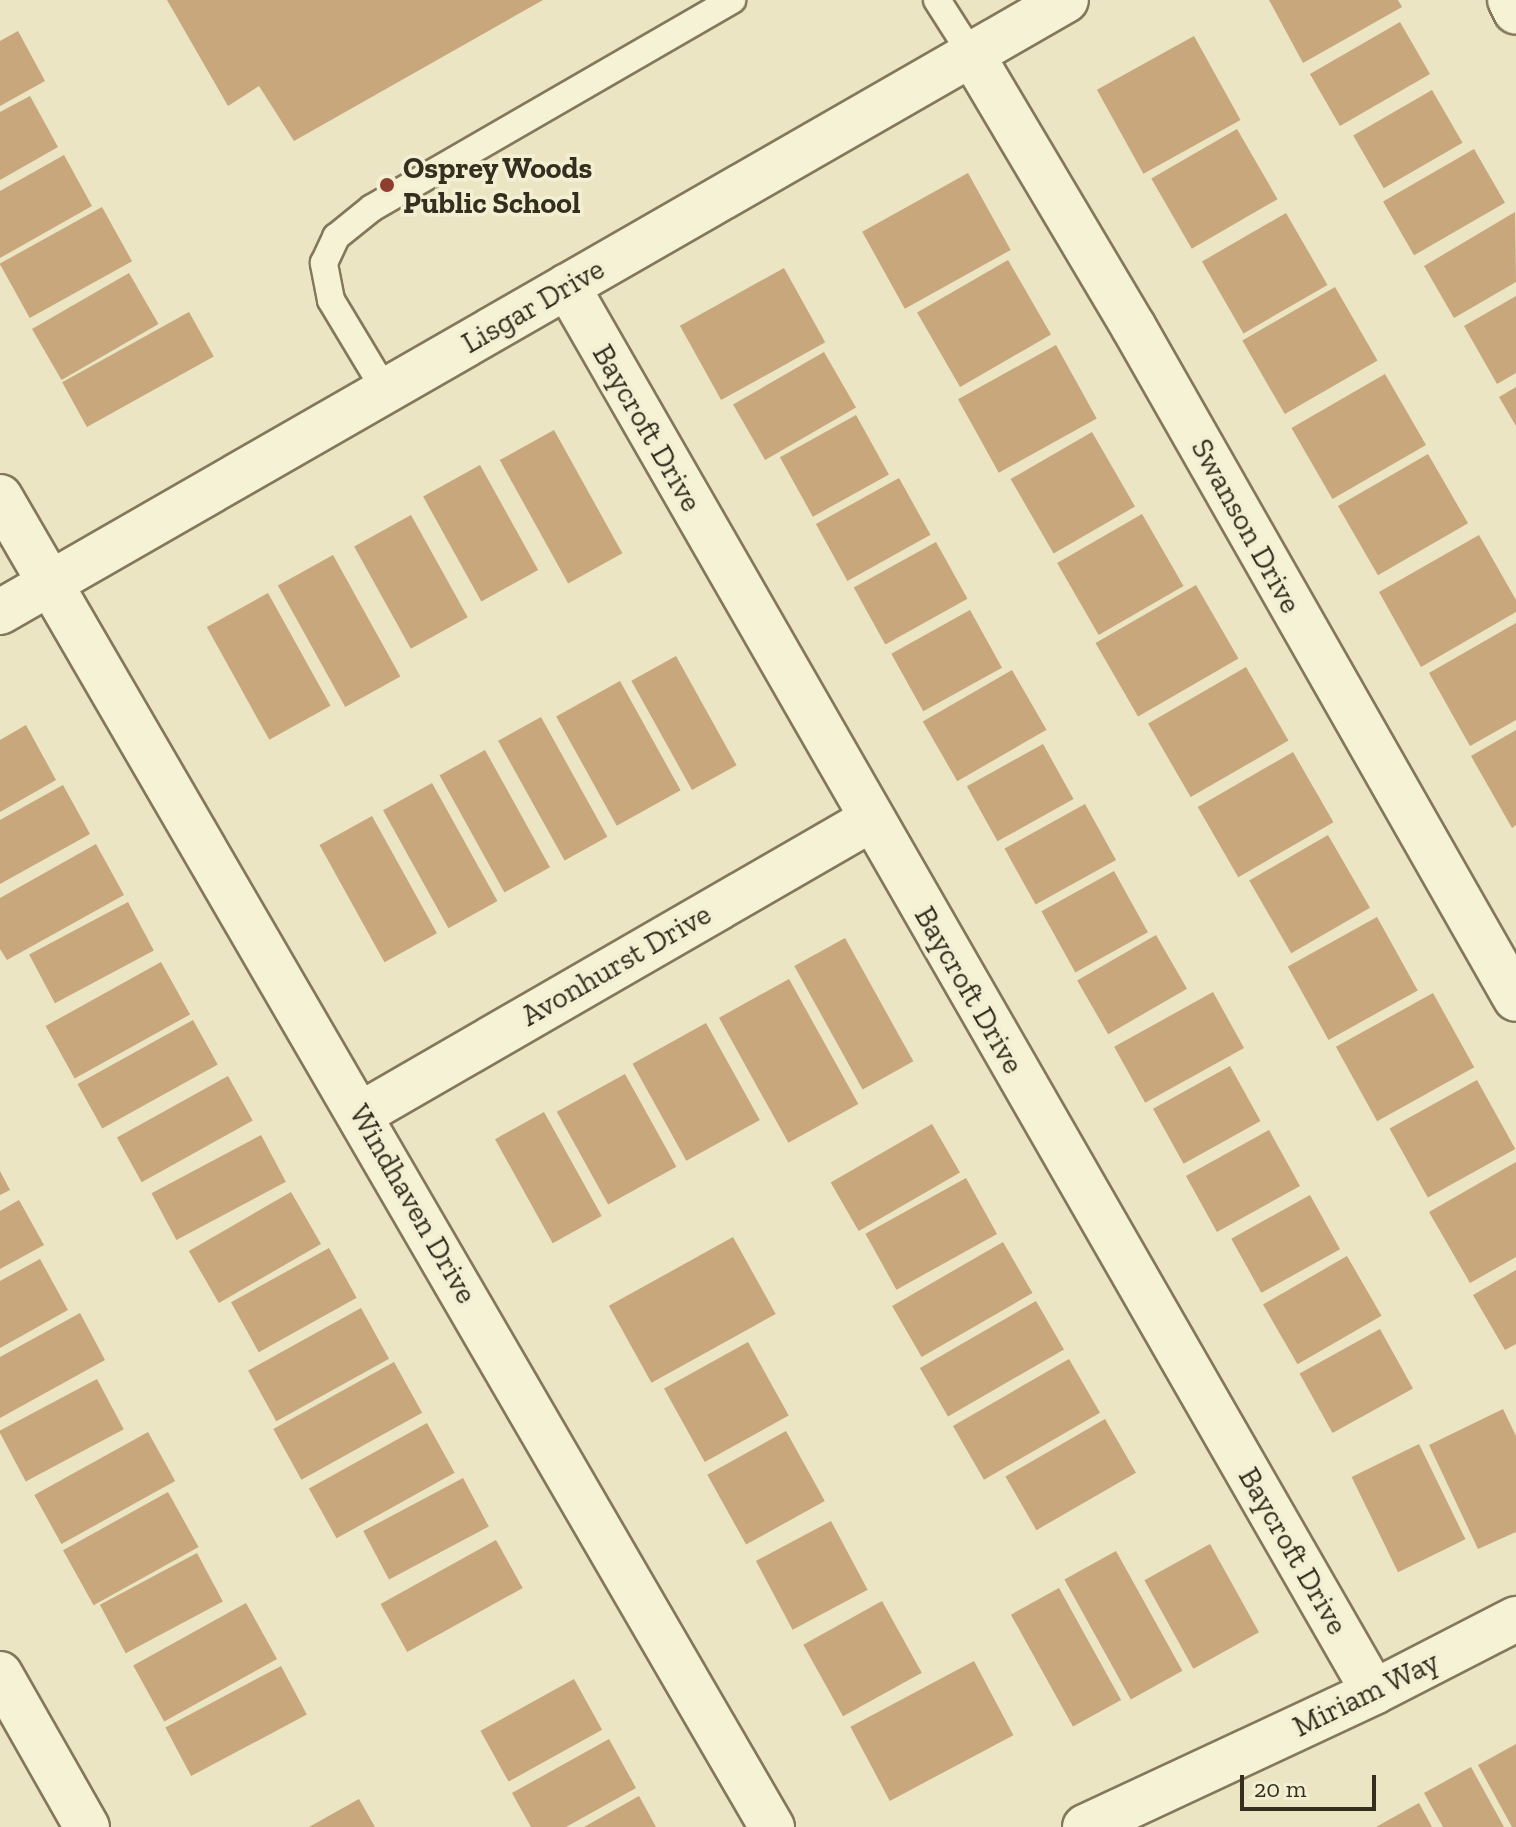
<!DOCTYPE html>
<style>
body{margin:0}
#map{position:relative;width:1516px;height:1827px;overflow:hidden;background:#ebe5c3;font-family:"Zilla Slab",serif}
div>[style]{position:absolute}
.building>*{inset:0;background:#c7a77b;transform-origin:0 0}
.roads{filter:drop-shadow(2px 0 #84775b) drop-shadow(-2px 0 #84775b) drop-shadow(0 2px #84775b) drop-shadow(0 -2px #84775b)}
.service>*{height:26px;margin:-13px;padding:0 13px;transform-origin:13px;border-radius:13px;background:#f6f2d5}
.minor>*{height:44px;margin:-22px;padding:0 22px;transform-origin:22px;border-radius:22px;background:#f6f2d5}
.tertiary>*{height:44px;margin:-22px;padding:0 22px;transform-origin:22px;border-radius:22px;background:#f6f2d5}
.dots>*{width:22px;height:22px;translate:-50% -50%;box-sizing:border-box;border:4px solid #f3efd2;border-radius:50%}
span{translate:-50% -50%;white-space:nowrap;text-align:center;line-height:1.15;-webkit-text-stroke:7px #f3efd2;paint-order:stroke}
.poi-label{font-size:30px;color:#352d1e;font-weight:700}
.left{translate:0 -50%;text-align:left}
.street-label{font-size:30px;color:#352d1e}
.scale{position:absolute;left:1240px;top:1775px;width:136px;height:36px;box-sizing:border-box;border:4px solid #352d1e;border-top:0;padding-left:10px;font-size:24px;line-height:28px;white-space:nowrap;color:#352d1e;-webkit-text-stroke:6px #f3efd2;paint-order:stroke}
</style>
<div id="map">
<div class="building">
<i style="clip-path:polygon(167px 0,543px 0,294px 141px,259px 86px,228px 106px)"></i>
<i style="clip-path:polygon(1269px 0,1398px 0,1402px 7px,1303px 63px)"></i>
<i style="left:1400px;top:22px;width:60px;height:104px;rotate:60deg"></i>
<i style="clip-path:polygon(18px 31px,45px 81px,0 106px,0 41px)"></i>
<i style="left:1194px;top:36px;width:96px;height:111px;rotate:61deg"></i>
<i style="left:1432px;top:90px;width:61px;height:91px;rotate:60deg"></i>
<i style="clip-path:polygon(30px 96px,58px 147px,0 180px,0 112px)"></i>
<i style="left:1237px;top:129px;width:81px;height:99px;rotate:60deg"></i>
<i style="left:1474px;top:149px;width:62px;height:105px;rotate:60deg"></i>
<i style="clip-path:polygon(64px 155px,92px 206px,0 258px,0 191px)"></i>
<i style="left:968px;top:173px;width:88px;height:121px;rotate:61deg"></i>
<i style="left:102px;top:207px;width:62px;height:117px;rotate:61deg"></i>
<i style="clip-path:polygon(1515px 212px,1516px 282px,1454px 318px,1424px 266px)"></i>
<i style="left:1286px;top:213px;width:83px;height:97px;rotate:60deg"></i>
<i style="left:1008px;top:260px;width:86px;height:105px;rotate:60deg"></i>
<i style="left:784px;top:268px;width:85px;height:119px;rotate:61deg"></i>
<i style="left:129px;top:273px;width:59px;height:112px;rotate:60deg"></i>
<i style="left:1335px;top:287px;width:85px;height:107px;rotate:60deg"></i>
<i style="clip-path:polygon(1516px 296px,1516px 373px,1497px 384px,1464px 326px)"></i>
<i style="left:189px;top:312px;width:51px;height:145px;rotate:61deg"></i>
<i style="left:1056px;top:345px;width:84px;height:112px;rotate:61deg"></i>
<i style="left:824px;top:352px;width:64px;height:105px;rotate:60deg"></i>
<i style="left:1385px;top:374px;width:82px;height:108px;rotate:60deg"></i>
<i style="clip-path:polygon(1516px 387px,1516px 426px,1499px 397px)"></i>
<i style="left:856px;top:415px;width:68px;height:87px;rotate:61deg"></i>
<i style="left:554px;top:430px;width:141px;height:62px;rotate:61deg"></i>
<i style="left:1092px;top:432px;width:86px;height:94px;rotate:60deg"></i>
<i style="left:1428px;top:454px;width:80px;height:104px;rotate:60deg"></i>
<i style="left:480px;top:465px;width:120px;height:65px;rotate:61deg"></i>
<i style="left:899px;top:478px;width:65px;height:95px;rotate:61deg"></i>
<i style="left:1142px;top:514px;width:83px;height:98px;rotate:60deg"></i>
<i style="left:411px;top:515px;width:117px;height:65px;rotate:61deg"></i>
<i style="clip-path:polygon(1479px 535px,1516px 600px,1516px 612px,1421px 667px,1379px 592px)"></i>
<i style="left:936px;top:542px;width:65px;height:94px;rotate:61deg"></i>
<i style="left:333px;top:555px;width:139px;height:63px;rotate:61deg"></i>
<i style="left:1196px;top:585px;width:85px;height:116px;rotate:60deg"></i>
<i style="left:268px;top:593px;width:129px;height:70px;rotate:61deg"></i>
<i style="left:970px;top:610px;width:66px;height:90px;rotate:61deg"></i>
<i style="clip-path:polygon(1516px 623px,1516px 720px,1470px 746px,1429px 673px)"></i>
<i style="left:676px;top:656px;width:125px;height:51px;rotate:61deg"></i>
<i style="left:1246px;top:667px;width:85px;height:113px;rotate:60deg"></i>
<i style="left:1012px;top:670px;width:69px;height:103px;rotate:60deg"></i>
<i style="left:620px;top:681px;width:125px;height:73px;rotate:61deg"></i>
<i style="left:541px;top:717px;width:137px;height:49px;rotate:61deg"></i>
<i style="clip-path:polygon(26px 725px,56px 780px,0 812px,0 740px)"></i>
<i style="clip-path:polygon(1516px 730px,1516px 825px,1512px 828px,1471px 756px)"></i>
<i style="left:1043px;top:744px;width:63px;height:87px;rotate:61deg"></i>
<i style="left:485px;top:750px;width:134px;height:52px;rotate:61deg"></i>
<i style="left:1293px;top:752px;width:81px;height:110px;rotate:60deg"></i>
<i style="left:432px;top:783px;width:135px;height:56px;rotate:61deg"></i>
<i style="clip-path:polygon(63px 785px,90px 834px,0 884px,0 820px)"></i>
<i style="left:1085px;top:804px;width:64px;height:92px;rotate:61deg"></i>
<i style="left:372px;top:816px;width:134px;height:60px;rotate:61deg"></i>
<i style="left:1328px;top:835px;width:84px;height:91px;rotate:60deg"></i>
<i style="clip-path:polygon(96px 844px,124px 895px,7px 960px,0 949px,0 898px)"></i>
<i style="left:1114px;top:871px;width:70px;height:83px;rotate:61deg"></i>
<i style="left:128px;top:902px;width:55px;height:112px;rotate:62deg"></i>
<i style="left:1377px;top:917px;width:84px;height:102px;rotate:61deg"></i>
<i style="left:1156px;top:935px;width:62px;height:91px;rotate:60deg"></i>
<i style="left:845px;top:938px;width:141px;height:58px;rotate:61deg"></i>
<i style="left:161px;top:962px;width:60px;height:132px;rotate:61deg"></i>
<i style="left:789px;top:979px;width:143px;height:80px;rotate:61deg"></i>
<i style="left:1213px;top:992px;width:64px;height:113px;rotate:61deg"></i>
<i style="left:1433px;top:993px;width:85px;height:111px;rotate:61deg"></i>
<i style="left:193px;top:1020px;width:51px;height:132px;rotate:61deg"></i>
<i style="left:706px;top:1023px;width:111px;height:84px;rotate:61deg"></i>
<i style="left:1230px;top:1066px;width:63px;height:88px;rotate:61deg"></i>
<i style="left:625px;top:1074px;width:106px;height:78px;rotate:61deg"></i>
<i style="left:228px;top:1076px;width:51px;height:127px;rotate:61deg"></i>
<i style="left:1477px;top:1080px;width:79px;height:100px;rotate:61deg"></i>
<i style="left:544px;top:1112px;width:119px;height:56px;rotate:61deg"></i>
<i style="left:932px;top:1124px;width:56px;height:117px;rotate:60deg"></i>
<i style="left:1269px;top:1130px;width:64px;height:95px;rotate:61deg"></i>
<i style="left:261px;top:1135px;width:53px;height:124px;rotate:62deg"></i>
<i style="clip-path:polygon(1516px 1162px,1516px 1257px,1470px 1283px,1429px 1212px)"></i>
<i style="clip-path:polygon(0 1171px,10px 1190px,0 1195px)"></i>
<i style="left:966px;top:1178px;width:64px;height:115px;rotate:61deg"></i>
<i style="left:291px;top:1192px;width:60px;height:118px;rotate:60deg"></i>
<i style="left:1310px;top:1195px;width:62px;height:90px;rotate:61deg"></i>
<i style="clip-path:polygon(19px 1200px,44px 1245px,0 1269px,0 1211px)"></i>
<i style="left:733px;top:1237px;width:88px;height:142px;rotate:61deg"></i>
<i style="left:1003px;top:1242px;width:59px;height:128px;rotate:60deg"></i>
<i style="left:329px;top:1248px;width:57px;height:112px;rotate:61deg"></i>
<i style="left:1347px;top:1256px;width:69px;height:97px;rotate:60deg"></i>
<i style="clip-path:polygon(40px 1259px,68px 1310px,0 1348px,0 1281px)"></i>
<i style="clip-path:polygon(1516px 1270px,1516px 1344px,1505px 1350px,1473px 1295px)"></i>
<i style="left:1036px;top:1301px;width:56px;height:134px;rotate:60deg"></i>
<i style="left:361px;top:1308px;width:58px;height:129px;rotate:61deg"></i>
<i style="clip-path:polygon(80px 1313px,105px 1360px,0 1418px,0 1357px)"></i>
<i style="left:1380px;top:1329px;width:68px;height:92px;rotate:61deg"></i>
<i style="left:748px;top:1342px;width:84px;height:96px;rotate:61deg"></i>
<i style="left:1069px;top:1359px;width:62px;height:134px;rotate:60deg"></i>
<i style="left:394px;top:1362px;width:58px;height:138px;rotate:61deg"></i>
<i style="left:97px;top:1379px;width:57px;height:111px;rotate:62deg"></i>
<i style="clip-path:polygon(1503px 1409px,1516px 1436px,1516px 1532px,1478px 1549px,1429px 1445px)"></i>
<i style="left:1105px;top:1419px;width:62px;height:115px;rotate:60deg"></i>
<i style="left:427px;top:1423px;width:57px;height:135px;rotate:61deg"></i>
<i style="left:786px;top:1431px;width:80px;height:90px;rotate:61deg"></i>
<i style="left:148px;top:1432px;width:56px;height:130px;rotate:61deg"></i>
<i style="left:1419px;top:1444px;width:106px;height:75px;rotate:64deg"></i>
<i style="left:463px;top:1478px;width:55px;height:113px;rotate:62deg"></i>
<i style="left:168px;top:1492px;width:63px;height:120px;rotate:61deg"></i>
<i style="left:831px;top:1521px;width:78px;height:85px;rotate:62deg"></i>
<i style="left:496px;top:1540px;width:55px;height:132px;rotate:61deg"></i>
<i style="left:1210px;top:1544px;width:101px;height:75px;rotate:61deg"></i>
<i style="left:1116px;top:1551px;width:137px;height:59px;rotate:61deg"></i>
<i style="left:197px;top:1553px;width:55px;height:110px;rotate:62deg"></i>
<i style="left:1059px;top:1588px;width:128px;height:55px;rotate:61deg"></i>
<i style="left:882px;top:1601px;width:82px;height:90px;rotate:61deg"></i>
<i style="left:246px;top:1603px;width:64px;height:129px;rotate:61deg"></i>
<i style="left:974px;top:1661px;width:84px;height:140px;rotate:62deg"></i>
<i style="left:281px;top:1666px;width:55px;height:131px;rotate:62deg"></i>
<i style="left:574px;top:1679px;width:58px;height:107px;rotate:61deg"></i>
<i style="clip-path:polygon(609px 1739px,636px 1788px,566px 1827px,531px 1827px,512px 1793px)"></i>
<i style="clip-path:polygon(1516px 1744px,1516px 1827px,1512px 1827px,1478px 1765px)"></i>
<i style="clip-path:polygon(1471px 1767px,1504px 1827px,1443px 1827px,1424px 1793px)"></i>
<i style="clip-path:polygon(639px 1796px,656px 1827px,584px 1827px)"></i>
<i style="clip-path:polygon(359px 1799px,375px 1827px,309px 1827px)"></i>
<i style="clip-path:polygon(1419px 1803px,1432px 1827px,1376px 1827px)"></i>
</div>
<div class="roads">
<div class="service">
<i style="left:937px;top:0;width:65px;rotate:57.5deg"></i>
<i style="left:385px;top:390px;width:105px;rotate:-121deg"></i>
<i style="left:331px;top:300px;width:38px;rotate:-101deg"></i>
<i style="left:324px;top:263px;width:29px;rotate:-65deg"></i>
<i style="left:336px;top:237px;width:46px;rotate:-38.9deg"></i>
<i style="left:372px;top:208px;width:416px;rotate:-30deg"></i>
</div>
<div class="minor">
<i style="left:972px;top:55px;width:315px;rotate:59.3deg"></i>
<i style="left:1133px;top:326px;width:774px;rotate:60.36deg"></i>
<i style="left:567px;top:286px;width:1621px;rotate:60.15deg"></i>
<i style="left:0;top:497px;width:1538px;rotate:59.87deg"></i>
<i style="left:361px;top:1114px;width:590px;rotate:-30deg"></i>
<i style="left:0;top:1674px;width:176px;rotate:60.4deg"></i>
<i style="left:1085px;top:1827px;width:319px;rotate:-25deg"></i>
<i style="left:1374px;top:1692px;width:160px;rotate:-27.2deg"></i>
</div>
<div class="tertiary">
<i style="left:1510px;top:0;width:13px;rotate:63deg"></i>
<i style="left:0;top:612px;width:1229px;rotate:-29.86deg"></i>
</div>
</div>
<div class="dots">
<i style="left:387px;top:185px;background:#8f3d2f"></i>
</div>
<div class="poi-label">
<span class="left" style="left:403px;top:185px">Osprey Woods<br>Public School</span>
</div>
<div class="street-label">
<span style="left:533px;top:306px;rotate:-30deg">Lisgar Drive</span>
<span style="left:647px;top:428px;rotate:60deg">Baycroft Drive</span>
<span style="left:1246px;top:526px;rotate:61deg">Swanson Drive</span>
<span style="left:616px;top:965px;rotate:-30deg">Avonhurst Drive</span>
<span style="left:969px;top:990px;rotate:60deg">Baycroft Drive</span>
<span style="left:413px;top:1204px;rotate:60deg">Windhaven Drive</span>
<span style="left:1293px;top:1551px;rotate:60deg">Baycroft Drive</span>
<span style="left:1366px;top:1694px;rotate:-26deg">Miriam Way</span>
</div>
<div class="scale">20 m</div>
</div>
